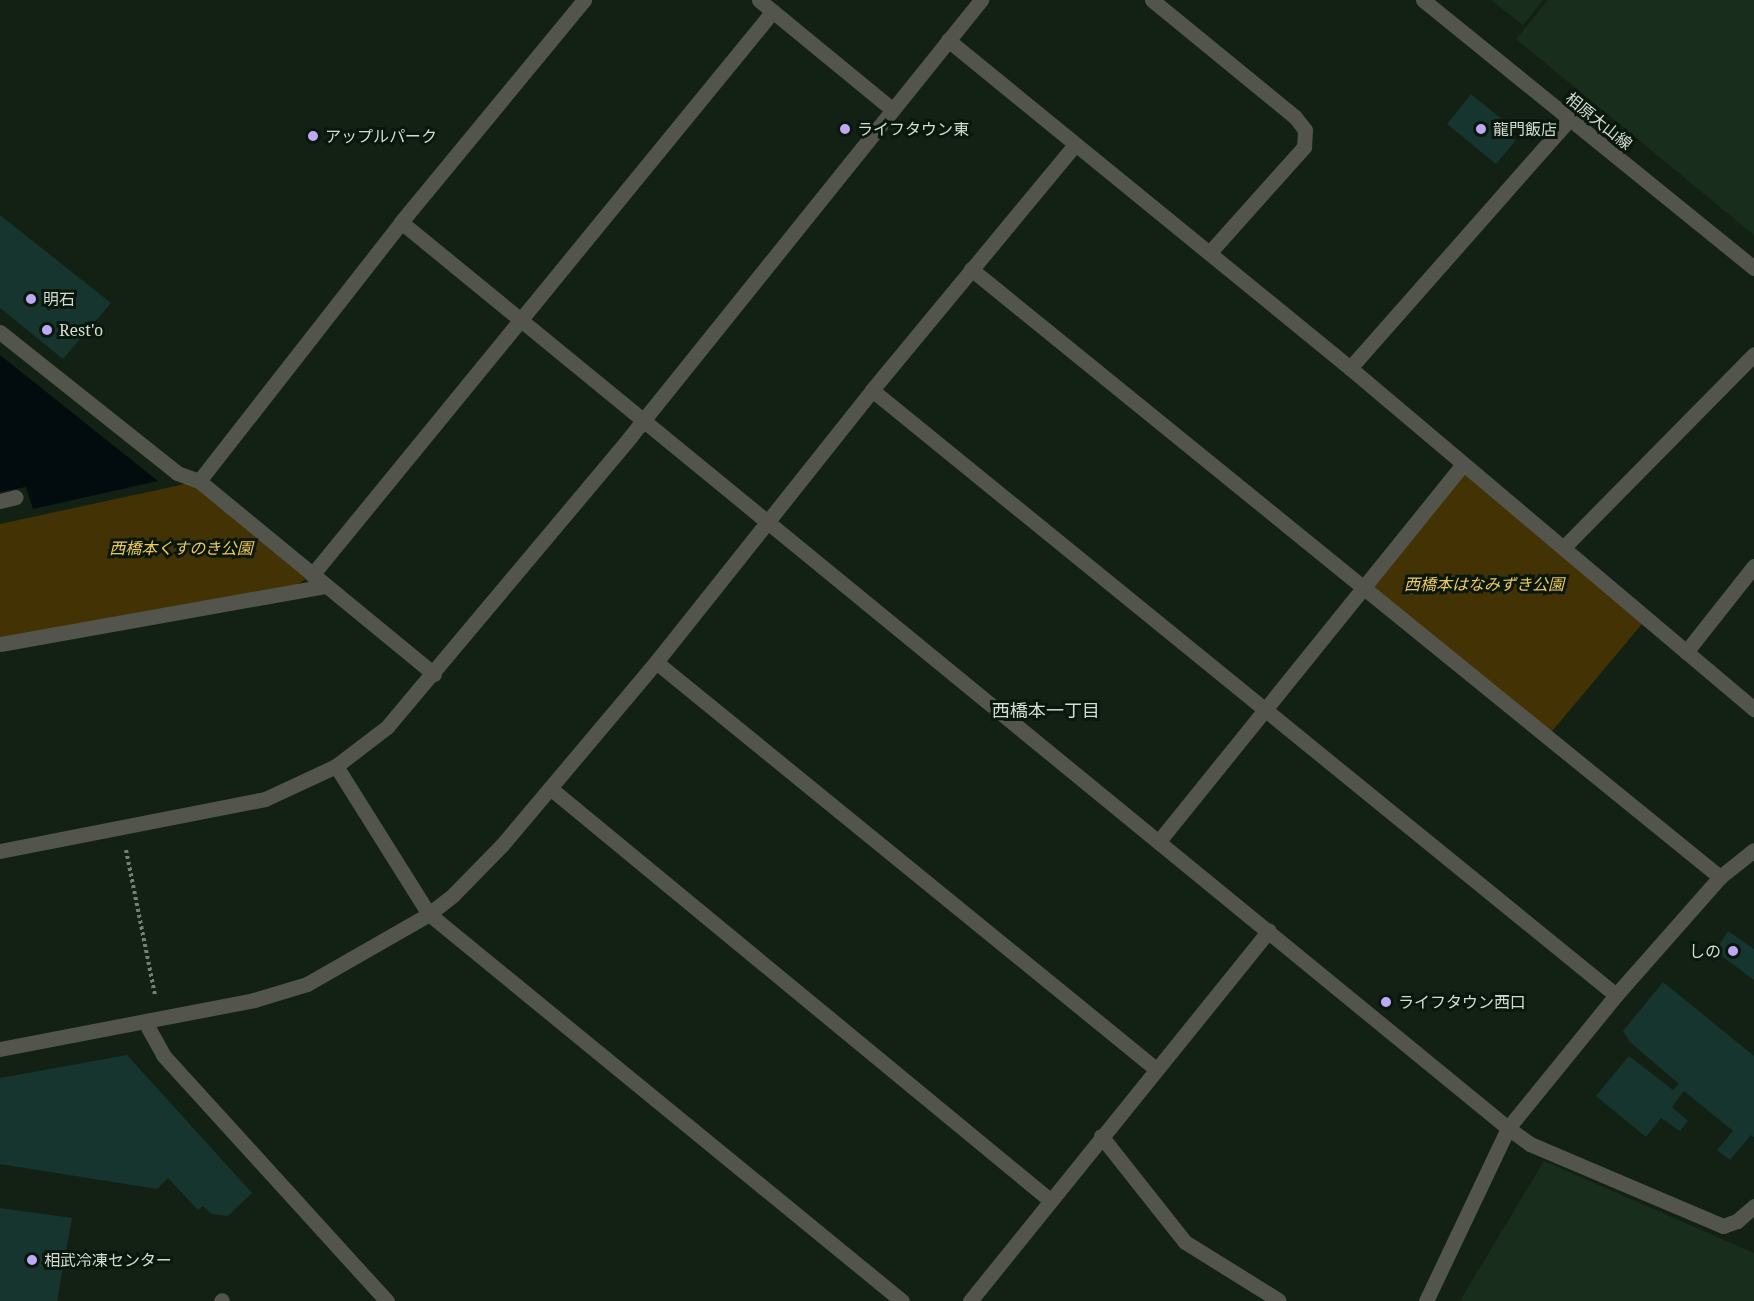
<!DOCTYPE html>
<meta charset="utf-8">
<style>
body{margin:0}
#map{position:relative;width:1754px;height:1301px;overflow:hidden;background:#132114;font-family:"Noto Serif","Noto Sans JP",serif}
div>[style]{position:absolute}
.built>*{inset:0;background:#192d1c}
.green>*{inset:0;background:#423204;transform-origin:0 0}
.water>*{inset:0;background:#020c0e}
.building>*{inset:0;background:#15352e}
.path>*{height:4px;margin-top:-2px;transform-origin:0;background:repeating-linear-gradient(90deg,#758176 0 3px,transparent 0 6px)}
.service>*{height:15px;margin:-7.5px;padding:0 7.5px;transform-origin:7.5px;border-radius:7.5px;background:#53554c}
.minor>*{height:15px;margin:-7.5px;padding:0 7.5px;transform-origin:7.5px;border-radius:7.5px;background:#53554c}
.tertiary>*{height:15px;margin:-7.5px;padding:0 7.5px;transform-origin:7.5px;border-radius:7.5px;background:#53554c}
.dots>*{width:16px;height:16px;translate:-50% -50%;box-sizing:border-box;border:3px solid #0a170c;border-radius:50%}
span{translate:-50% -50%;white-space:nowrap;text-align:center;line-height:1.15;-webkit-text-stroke:6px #0a170c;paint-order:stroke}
.street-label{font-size:16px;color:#d2dcd3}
.poi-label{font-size:16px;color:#d2dcd3}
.left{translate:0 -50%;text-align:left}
.right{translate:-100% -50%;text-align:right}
.park-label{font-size:16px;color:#efc75f;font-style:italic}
.neighbourhood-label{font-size:18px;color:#d2dcd3}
</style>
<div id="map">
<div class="built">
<i style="clip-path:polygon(1491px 0,1543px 0,1523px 25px)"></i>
<i style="clip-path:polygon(1548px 0,1754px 0,1754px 235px,1516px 39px)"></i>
<i style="clip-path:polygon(1544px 1161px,1754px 1253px,1754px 1301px,1460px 1301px)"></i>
</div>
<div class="green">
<i style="left:1463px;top:464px;width:240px;height:159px;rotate:40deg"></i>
<i style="clip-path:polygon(199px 481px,312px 575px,287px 591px,0 644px,0 524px)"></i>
</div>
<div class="water">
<i style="clip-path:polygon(0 355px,158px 481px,33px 509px,26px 487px,0 492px)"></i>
</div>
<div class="building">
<i style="clip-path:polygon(1471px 94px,1515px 130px,1510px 136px,1516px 140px,1496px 164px,1447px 124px)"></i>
<i style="clip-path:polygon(0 215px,111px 303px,63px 359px,0 308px)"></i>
<i style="clip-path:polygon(1728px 931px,1754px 949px,1754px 980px,1715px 951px)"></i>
<i style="clip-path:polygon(1663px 982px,1754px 1056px,1754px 1137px,1751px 1135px,1730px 1160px,1717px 1150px,1733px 1131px,1684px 1091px,1672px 1107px,1688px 1121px,1680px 1131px,1661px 1118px,1646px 1137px,1596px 1096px,1629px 1056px,1673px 1090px,1679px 1084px,1630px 1042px,1623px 1031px)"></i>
<i style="clip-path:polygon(127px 1055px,252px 1193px,228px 1216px,211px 1214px,203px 1206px,198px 1210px,168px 1178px,157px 1189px,0 1164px,0 1078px)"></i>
<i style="clip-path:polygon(0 1208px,72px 1218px,57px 1301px,0 1301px)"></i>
</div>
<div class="path">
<i style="left:126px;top:850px;width:148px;rotate:78.7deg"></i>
</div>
<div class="service">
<i style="left:0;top:501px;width:16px;rotate:-14deg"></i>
<i style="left:1686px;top:652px;width:110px;rotate:-51.7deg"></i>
<i style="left:1508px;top:1128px;width:27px;rotate:36deg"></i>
<i style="left:1530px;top:1144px;width:210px;rotate:23deg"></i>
<i style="left:1723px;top:1226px;width:15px;rotate:-20deg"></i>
<i style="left:1737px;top:1221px;width:23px;rotate:-41deg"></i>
<i style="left:221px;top:1301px;width:1px;rotate:-45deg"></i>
</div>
<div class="minor">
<i style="left:759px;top:0;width:173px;rotate:39.4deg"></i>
<i style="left:1152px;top:0;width:185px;rotate:39.3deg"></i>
<i style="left:1295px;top:117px;width:16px;rotate:52deg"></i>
<i style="left:1305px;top:130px;width:17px;rotate:93deg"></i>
<i style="left:1304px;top:147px;width:141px;rotate:131.8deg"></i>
<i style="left:948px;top:40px;width:519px;rotate:39.21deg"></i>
<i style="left:1350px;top:368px;width:529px;rotate:40.17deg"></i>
<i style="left:401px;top:222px;width:1430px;rotate:39.3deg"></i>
<i style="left:971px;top:269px;width:965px;rotate:39.07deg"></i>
<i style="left:0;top:332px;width:226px;rotate:38.5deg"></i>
<i style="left:177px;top:473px;width:23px;rotate:20deg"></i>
<i style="left:1350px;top:368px;width:331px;rotate:-48.6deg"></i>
<i style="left:872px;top:390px;width:959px;rotate:39.12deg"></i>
<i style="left:1563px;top:548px;width:272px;rotate:-45.4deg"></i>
<i style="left:312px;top:575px;width:728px;rotate:-50.74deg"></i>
<i style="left:0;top:644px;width:330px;rotate:-10.1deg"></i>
<i style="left:656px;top:662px;width:645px;rotate:39.15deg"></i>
<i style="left:434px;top:674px;width:304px;rotate:-140.6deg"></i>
<i style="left:199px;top:481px;width:328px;rotate:-52deg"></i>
<i style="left:401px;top:222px;width:288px;rotate:-50.5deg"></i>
<i style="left:336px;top:766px;width:175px;rotate:57.9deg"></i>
<i style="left:429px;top:914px;width:611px;rotate:39.29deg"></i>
<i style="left:550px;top:788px;width:649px;rotate:39.5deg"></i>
<i style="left:1159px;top:841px;width:484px;rotate:-51.1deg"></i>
<i style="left:0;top:851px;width:270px;rotate:-11.1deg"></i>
<i style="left:265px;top:799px;width:78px;rotate:-24.9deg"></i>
<i style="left:336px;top:766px;width:64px;rotate:-37.4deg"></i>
<i style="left:387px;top:727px;width:378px;rotate:-50deg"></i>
<i style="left:630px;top:437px;width:561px;rotate:-51.23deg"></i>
<i style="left:145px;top:1022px;width:38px;rotate:61deg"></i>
<i style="left:163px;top:1055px;width:333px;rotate:47.7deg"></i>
<i style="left:0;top:1049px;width:259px;rotate:-10.9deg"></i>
<i style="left:254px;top:1000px;width:55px;rotate:-16.8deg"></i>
<i style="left:307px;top:984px;width:141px;rotate:-29.8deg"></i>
<i style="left:429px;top:914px;width:31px;rotate:-38deg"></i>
<i style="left:453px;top:895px;width:70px;rotate:-45.6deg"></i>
<i style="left:502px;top:845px;width:239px;rotate:-49.9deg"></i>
<i style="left:656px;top:662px;width:347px;rotate:-51.5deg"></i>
<i style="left:872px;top:390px;width:318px;rotate:-50.4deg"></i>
<i style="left:1101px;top:1136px;width:135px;rotate:51.6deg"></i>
<i style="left:1185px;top:1242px;width:110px;rotate:31.9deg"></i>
<i style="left:970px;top:1301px;width:476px;rotate:-51.1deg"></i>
<i style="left:1426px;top:1301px;width:191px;rotate:-64.6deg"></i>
<i style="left:1508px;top:1128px;width:171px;rotate:-50.9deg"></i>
<i style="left:1616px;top:995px;width:157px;rotate:-48.6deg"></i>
<i style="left:1720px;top:877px;width:43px;rotate:-38.5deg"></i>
</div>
<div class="tertiary">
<i style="left:1423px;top:0;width:426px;rotate:39deg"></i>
</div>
<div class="dots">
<i style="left:845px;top:129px;background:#bfa9f4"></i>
<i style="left:1481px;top:129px;background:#bfa9f4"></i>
<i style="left:313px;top:136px;background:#bfa9f4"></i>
<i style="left:31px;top:299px;background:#bfa9f4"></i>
<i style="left:47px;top:330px;background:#bfa9f4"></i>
<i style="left:1733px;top:951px;background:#bfa9f4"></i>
<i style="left:1386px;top:1002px;background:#bfa9f4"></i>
<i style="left:32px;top:1260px;background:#bfa9f4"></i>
</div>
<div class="street-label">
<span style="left:1599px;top:121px;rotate:39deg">相原大山線</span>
</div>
<div class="poi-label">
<span class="left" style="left:857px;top:129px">ライフタウン東</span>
<span class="left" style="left:1493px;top:129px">龍門飯店</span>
<span class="left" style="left:325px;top:136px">アップルパーク</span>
<span class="left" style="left:43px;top:299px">明石</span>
<span class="left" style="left:59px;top:330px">Rest'o</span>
<span class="right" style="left:1721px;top:951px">しの</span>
<span class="left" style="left:1398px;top:1002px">ライフタウン西口</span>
<span class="left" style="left:44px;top:1260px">相武冷凍センター</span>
</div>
<div class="park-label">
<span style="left:181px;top:548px">西橋本くすのき公園</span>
<span style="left:1484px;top:584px">西橋本はなみずき公園</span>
</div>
<div class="neighbourhood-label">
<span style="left:1046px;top:710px">西橋本一丁目</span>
</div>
</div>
